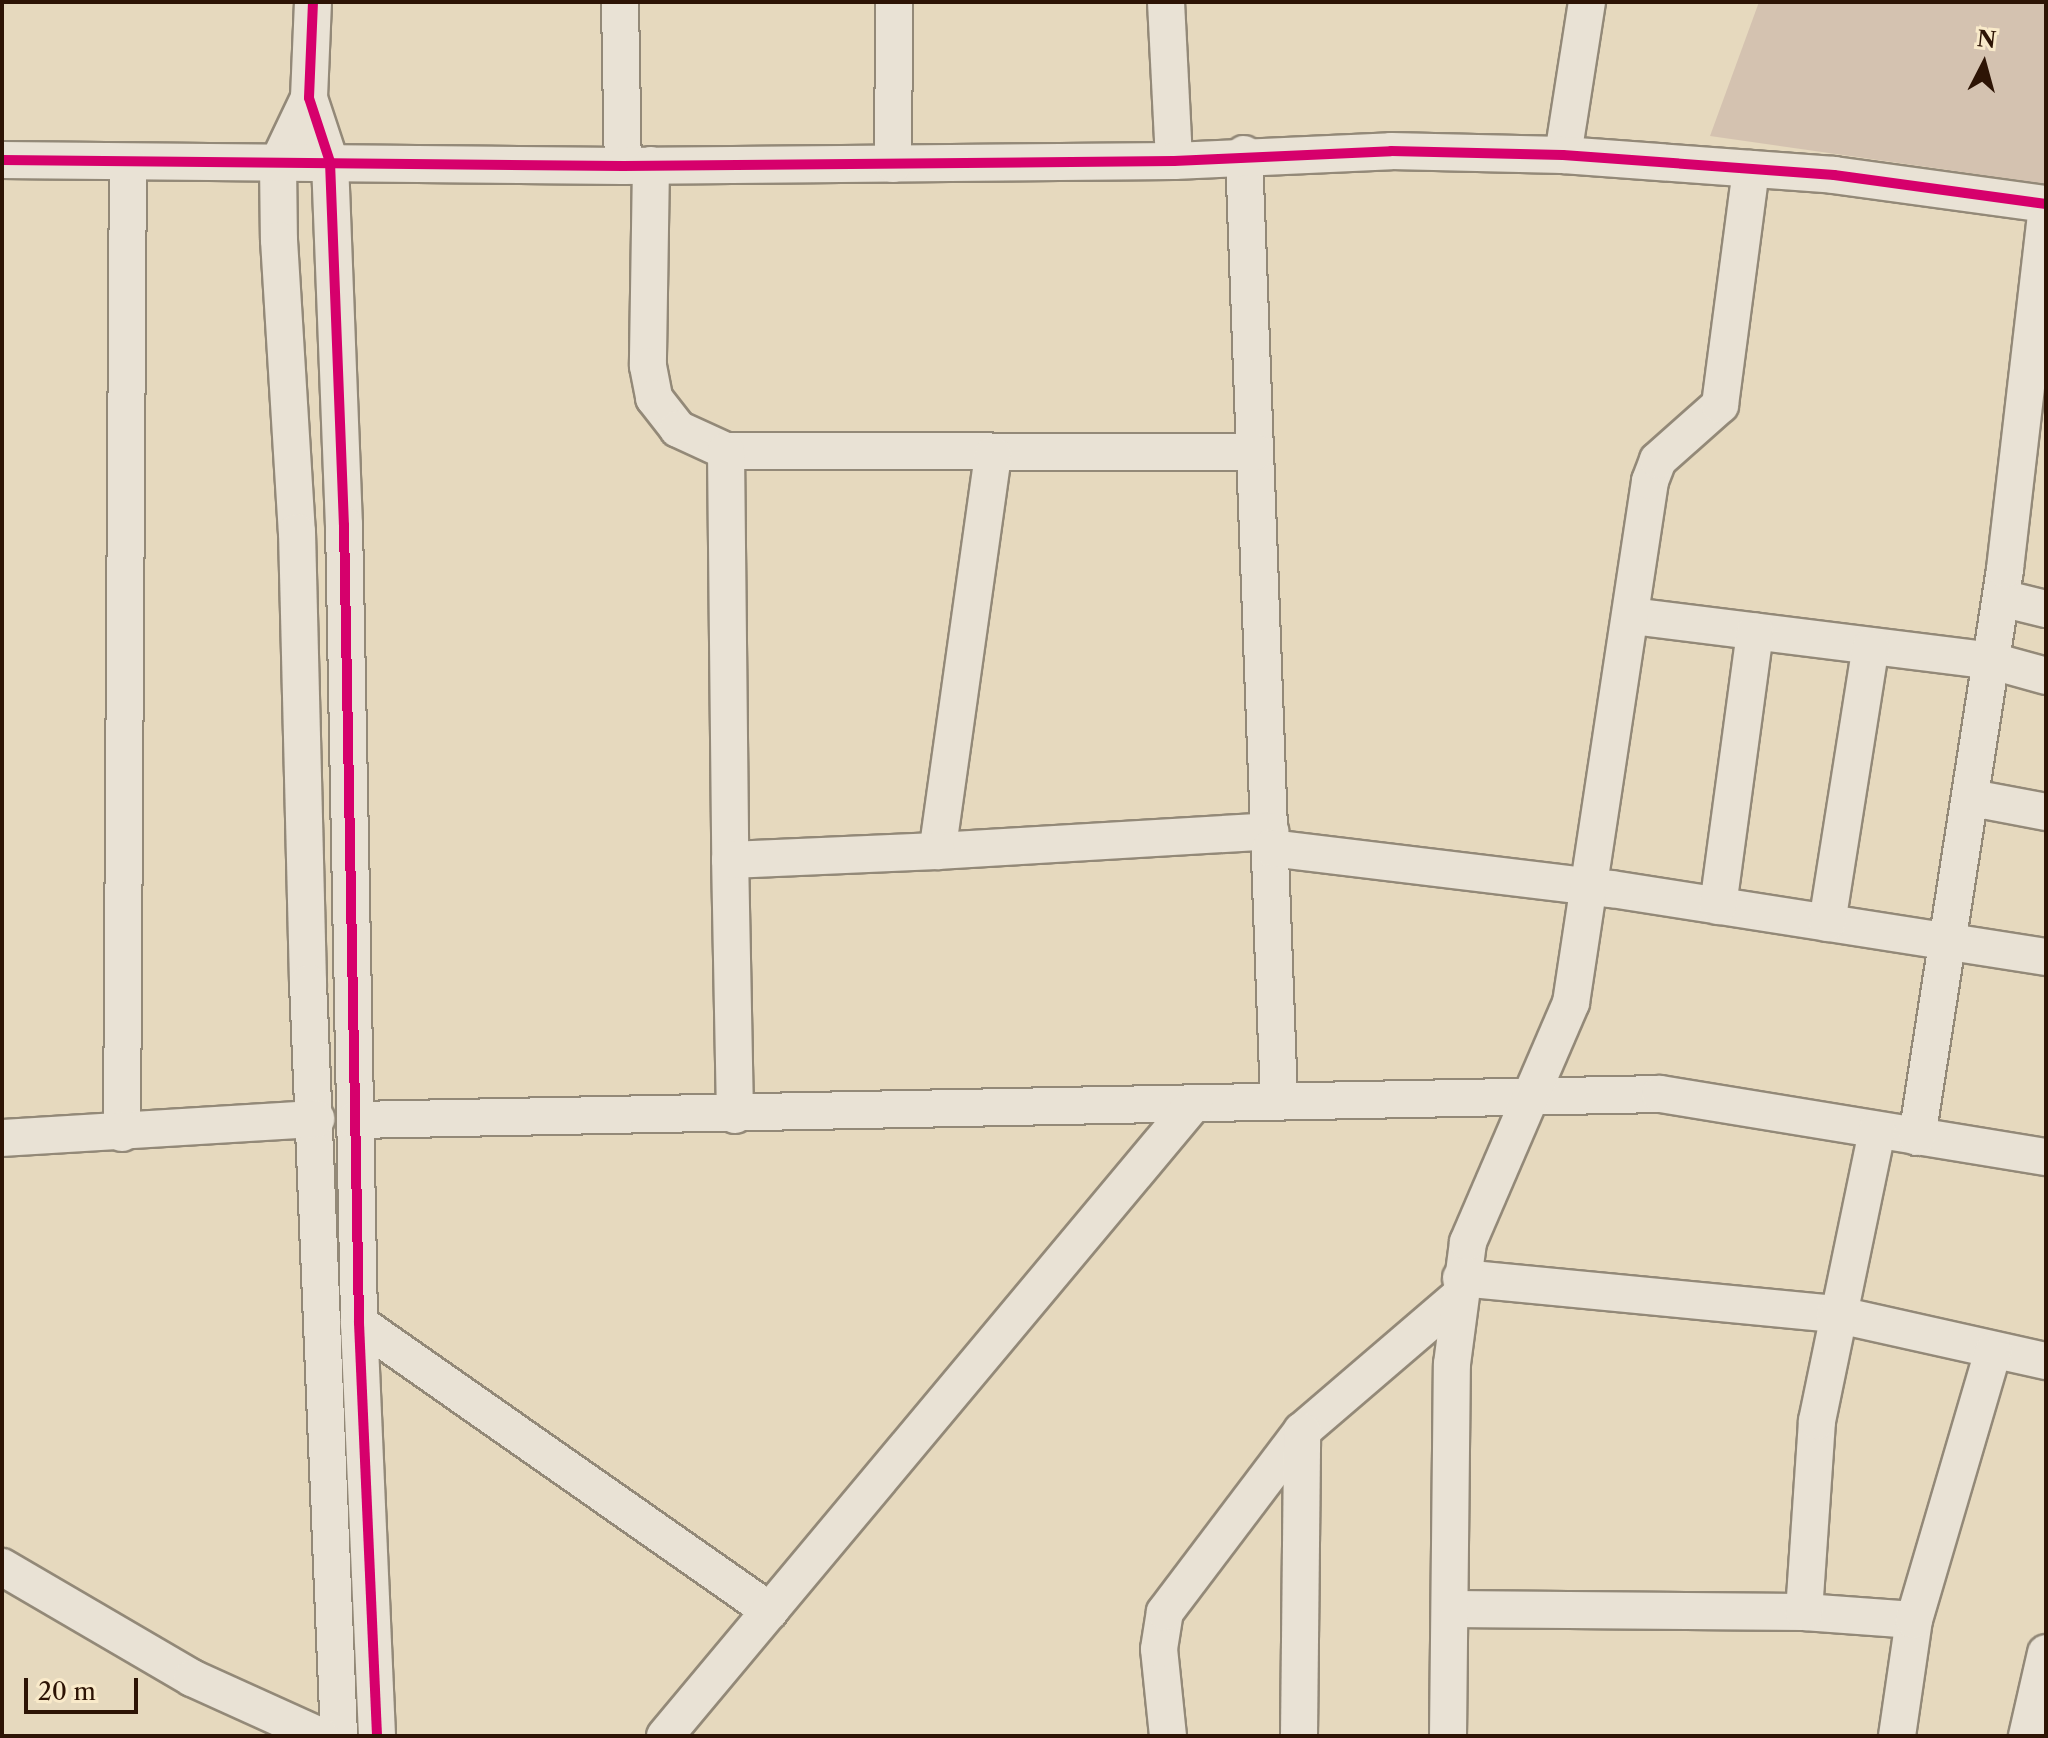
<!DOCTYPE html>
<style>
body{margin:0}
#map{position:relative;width:2048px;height:1738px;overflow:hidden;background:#e6d9be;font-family:"Libre Caslon Text",serif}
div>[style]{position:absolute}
.building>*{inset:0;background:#d4c2b0}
.roads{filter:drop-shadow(2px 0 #938978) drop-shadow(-2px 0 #938978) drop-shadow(0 2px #938978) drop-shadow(0 -2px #938978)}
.street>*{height:36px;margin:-18px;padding:0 18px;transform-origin:18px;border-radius:18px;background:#e9e2d5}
.cycleway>*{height:10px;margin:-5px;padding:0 5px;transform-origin:5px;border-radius:5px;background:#d6006c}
span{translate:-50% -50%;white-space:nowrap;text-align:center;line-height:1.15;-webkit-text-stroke:8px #f9eaca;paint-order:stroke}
.frame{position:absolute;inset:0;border:4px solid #2d1405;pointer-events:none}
.north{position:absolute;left:1944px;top:24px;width:80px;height:80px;-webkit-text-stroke:6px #f9eaca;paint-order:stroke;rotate:6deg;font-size:22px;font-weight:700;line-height:32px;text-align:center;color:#2d1405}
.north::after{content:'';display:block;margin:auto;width:28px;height:36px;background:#2d1405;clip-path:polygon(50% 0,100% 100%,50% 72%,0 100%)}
.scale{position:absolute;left:24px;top:1678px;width:114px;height:36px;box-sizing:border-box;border:4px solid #2d1405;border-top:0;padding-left:10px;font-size:24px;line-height:28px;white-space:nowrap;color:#2d1405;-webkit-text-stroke:6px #f9eaca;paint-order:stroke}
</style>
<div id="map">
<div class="building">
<i style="clip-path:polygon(1759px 2px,2046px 2px,2046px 184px,1710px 136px)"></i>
</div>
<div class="roads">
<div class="street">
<i style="left:313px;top:2px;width:96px;rotate:92.4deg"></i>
<i style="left:309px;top:98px;width:67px;rotate:71.8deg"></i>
<i style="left:330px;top:162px;width:363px;rotate:87.8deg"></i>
<i style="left:344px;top:525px;width:798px;rotate:88.92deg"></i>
<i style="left:359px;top:1323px;width:413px;rotate:87.5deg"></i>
<i style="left:620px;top:2px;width:164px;rotate:89deg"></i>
<i style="left:1166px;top:2px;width:159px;rotate:87.1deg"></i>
<i style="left:309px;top:98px;width:72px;rotate:115.5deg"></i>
<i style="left:278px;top:163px;width:77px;rotate:89.3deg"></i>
<i style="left:279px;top:240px;width:293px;rotate:86.5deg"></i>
<i style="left:297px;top:532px;width:451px;rotate:88.6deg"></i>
<i style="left:308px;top:983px;width:754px;rotate:87.64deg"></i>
<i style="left:1244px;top:154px;width:946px;rotate:87.88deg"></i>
<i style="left:1563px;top:155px;width:155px;rotate:-81.1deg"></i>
<i style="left:2px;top:160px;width:621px;rotate:0.55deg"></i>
<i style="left:623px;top:166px;width:551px;rotate:-0.52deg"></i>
<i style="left:1174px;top:161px;width:217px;rotate:-2.6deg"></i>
<i style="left:1391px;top:151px;width:172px;rotate:1.3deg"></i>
<i style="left:1563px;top:155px;width:272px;rotate:4.2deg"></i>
<i style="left:1834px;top:175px;width:214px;rotate:7.8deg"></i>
<i style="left:893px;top:164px;width:162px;rotate:-89.6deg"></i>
<i style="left:651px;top:165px;width:201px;rotate:90.9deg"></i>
<i style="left:648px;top:366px;width:33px;rotate:79deg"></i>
<i style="left:654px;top:398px;width:39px;rotate:52deg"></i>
<i style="left:678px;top:429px;width:53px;rotate:24.6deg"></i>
<i style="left:726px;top:451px;width:528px;rotate:0.11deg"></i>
<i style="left:726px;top:451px;width:409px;rotate:89.4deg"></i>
<i style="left:993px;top:455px;width:400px;rotate:98deg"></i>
<i style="left:937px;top:851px;width:334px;rotate:-3.4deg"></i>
<i style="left:2001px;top:598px;width:46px;rotate:13.7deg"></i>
<i style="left:1632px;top:616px;width:363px;rotate:7.1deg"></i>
<i style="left:1992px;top:661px;width:56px;rotate:15.5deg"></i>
<i style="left:1972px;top:798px;width:75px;rotate:10.7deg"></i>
<i style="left:1271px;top:848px;width:343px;rotate:6.9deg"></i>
<i style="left:1612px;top:889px;width:439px;rotate:8.9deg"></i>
<i style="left:1718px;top:906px;width:277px;rotate:-82.3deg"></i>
<i style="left:1827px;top:923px;width:280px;rotate:-81deg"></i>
<i style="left:735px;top:1115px;width:255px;rotate:-91.1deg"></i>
<i style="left:730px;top:860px;width:207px;rotate:-2.5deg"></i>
<i style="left:355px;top:1120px;width:1305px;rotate:-1.14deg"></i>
<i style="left:1660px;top:1094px;width:391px;rotate:9.3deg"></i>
<i style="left:122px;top:1133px;width:970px;rotate:-89.65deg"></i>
<i style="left:1917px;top:1137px;width:575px;rotate:-81.19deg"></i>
<i style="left:2005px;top:569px;width:354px;rotate:-83.4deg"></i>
<i style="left:2px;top:1138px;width:315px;rotate:-3.5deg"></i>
<i style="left:1461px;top:1278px;width:376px;rotate:5.5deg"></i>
<i style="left:1835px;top:1314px;width:216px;rotate:12.6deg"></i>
<i style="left:359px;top:1323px;width:502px;rotate:35.02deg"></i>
<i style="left:2px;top:1567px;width:220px;rotate:30.3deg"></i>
<i style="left:192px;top:1678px;width:141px;rotate:24.4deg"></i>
<i style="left:1450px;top:1609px;width:354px;rotate:0.5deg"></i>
<i style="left:1804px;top:1612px;width:110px;rotate:4.2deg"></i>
<i style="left:1804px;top:1612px;width:191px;rotate:-86.1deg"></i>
<i style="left:1817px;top:1421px;width:297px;rotate:-78.3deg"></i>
<i style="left:665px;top:1736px;width:825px;rotate:-50.11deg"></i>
<i style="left:1168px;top:1736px;width:87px;rotate:-95.9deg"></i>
<i style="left:1159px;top:1649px;width:37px;rotate:-81deg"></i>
<i style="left:1165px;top:1612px;width:227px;rotate:-52.9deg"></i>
<i style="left:1302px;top:1431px;width:204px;rotate:-40.6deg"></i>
<i style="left:1299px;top:1736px;width:305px;rotate:-89.4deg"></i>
<i style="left:1448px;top:1736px;width:372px;rotate:-89.4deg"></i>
<i style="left:1452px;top:1364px;width:123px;rotate:-82.5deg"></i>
<i style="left:1468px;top:1242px;width:260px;rotate:-66.7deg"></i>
<i style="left:1571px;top:1003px;width:528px;rotate:-81.39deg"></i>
<i style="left:1650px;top:481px;width:22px;rotate:-69deg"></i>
<i style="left:1658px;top:460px;width:83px;rotate:-41.6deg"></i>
<i style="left:1720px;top:405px;width:238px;rotate:-82.5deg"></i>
<i style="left:1897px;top:1736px;width:117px;rotate:-81.7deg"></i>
<i style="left:1914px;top:1620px;width:280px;rotate:-73.6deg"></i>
<i style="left:2027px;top:1736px;width:85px;rotate:-77.1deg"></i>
</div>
</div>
<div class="cycleway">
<i style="left:313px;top:2px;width:96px;rotate:92.4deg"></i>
<i style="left:309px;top:98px;width:67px;rotate:71.8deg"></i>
<i style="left:330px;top:162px;width:363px;rotate:87.8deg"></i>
<i style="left:344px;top:525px;width:798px;rotate:88.92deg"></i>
<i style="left:359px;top:1323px;width:413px;rotate:87.5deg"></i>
<i style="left:2px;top:160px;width:621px;rotate:0.55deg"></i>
<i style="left:623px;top:166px;width:551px;rotate:-0.52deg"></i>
<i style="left:1174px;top:161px;width:217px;rotate:-2.6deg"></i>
<i style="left:1391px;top:151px;width:172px;rotate:1.3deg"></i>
<i style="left:1563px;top:155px;width:272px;rotate:4.2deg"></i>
<i style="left:1834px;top:175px;width:214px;rotate:7.8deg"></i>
</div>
<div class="frame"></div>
<div class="north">N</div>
<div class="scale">20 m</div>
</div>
